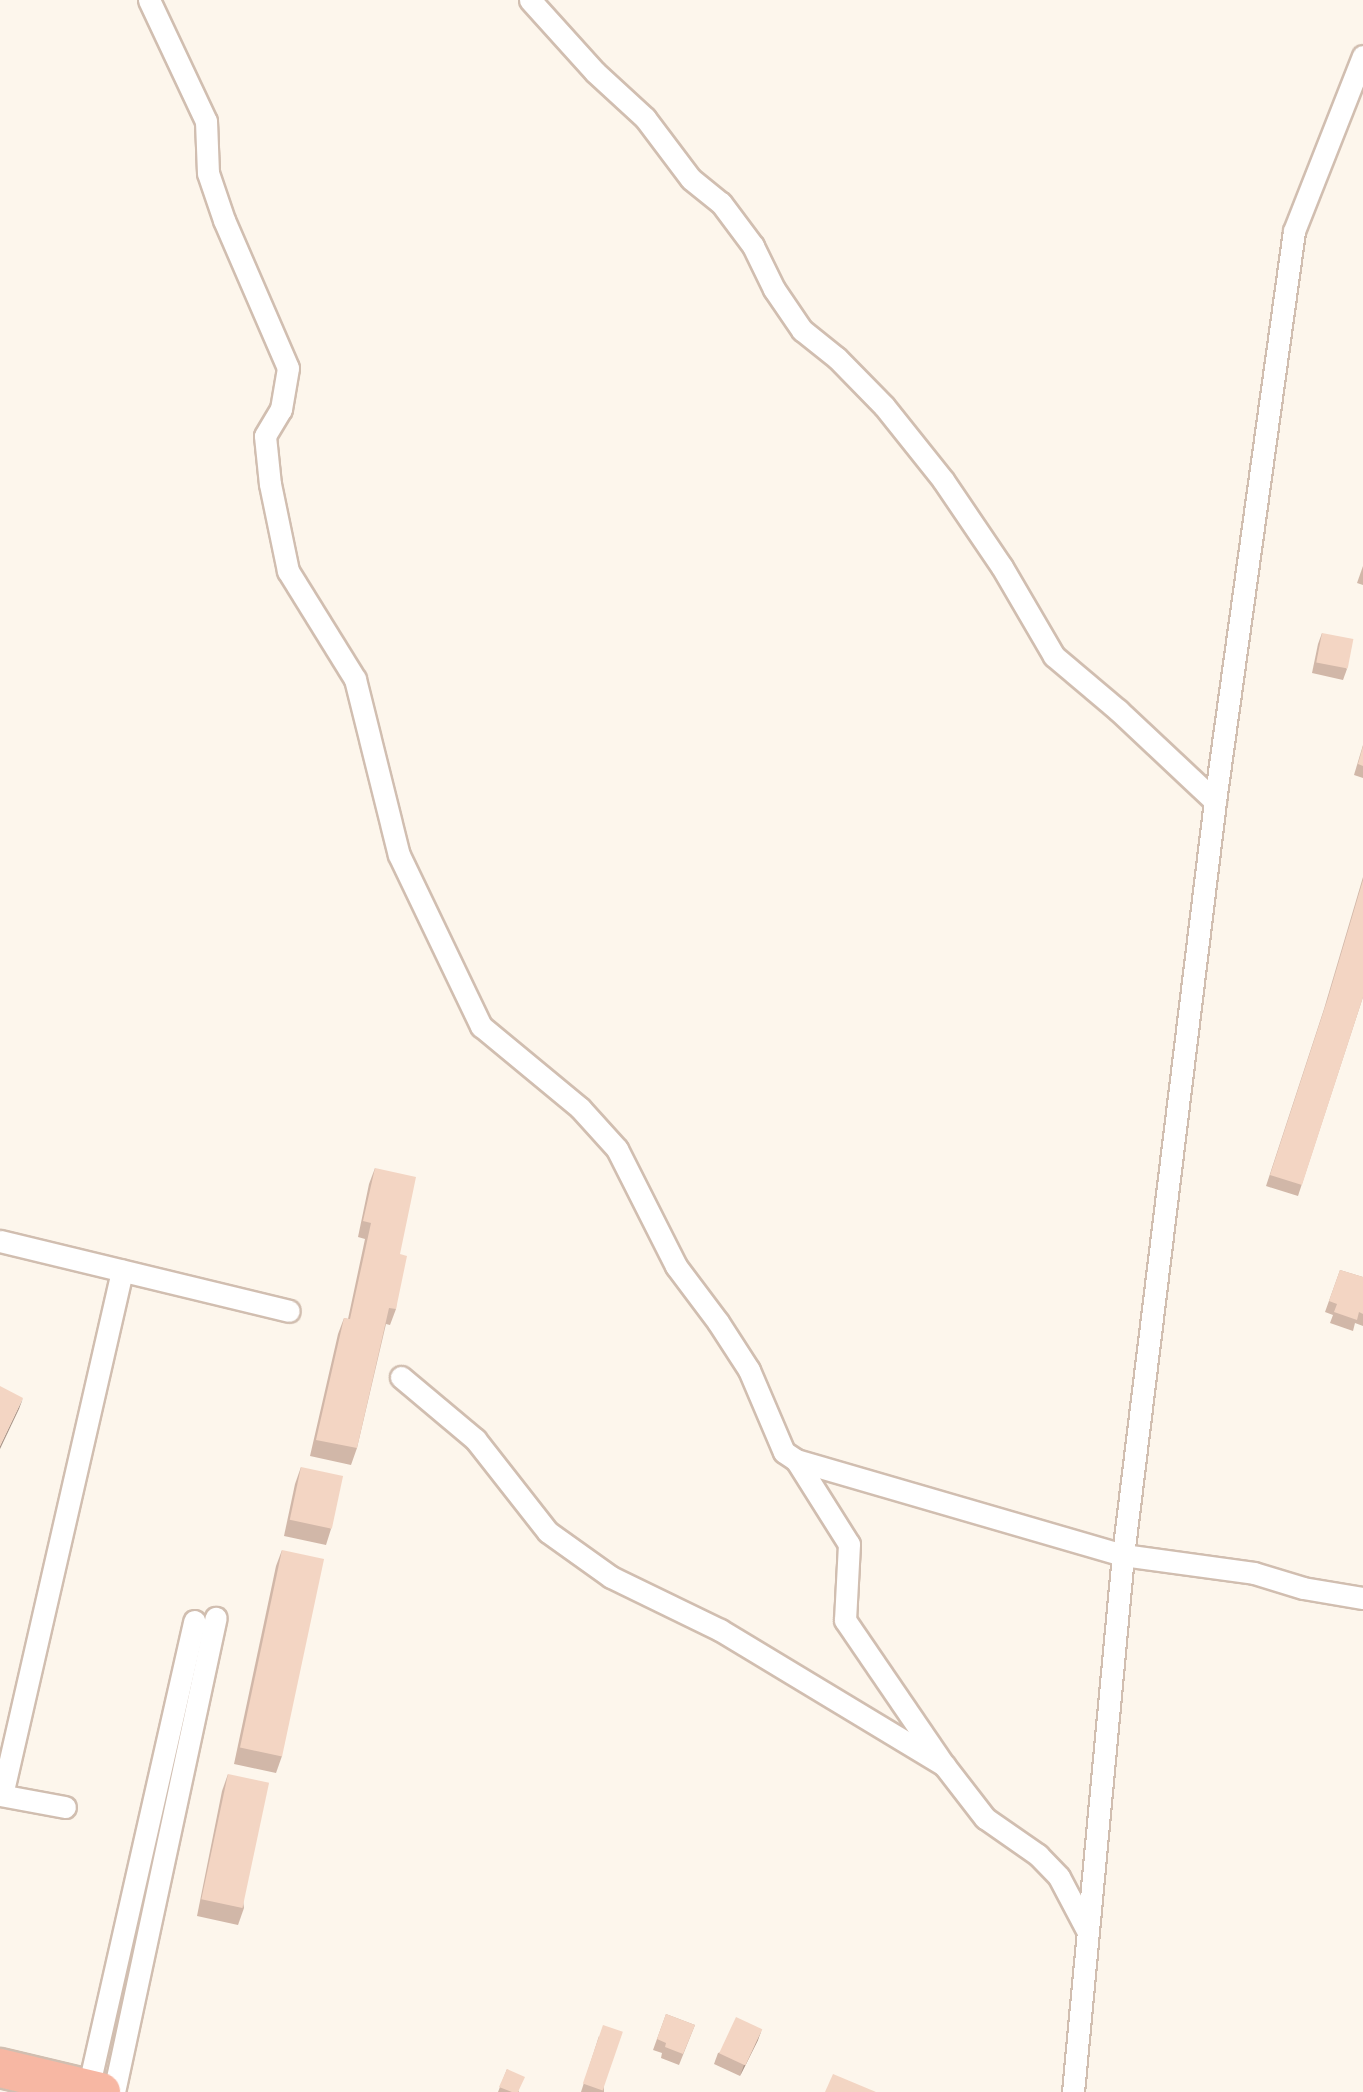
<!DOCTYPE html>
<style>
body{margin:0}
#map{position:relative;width:1363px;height:2092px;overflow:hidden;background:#fdf6ec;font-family:Inter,sans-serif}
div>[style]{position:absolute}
.roads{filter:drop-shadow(2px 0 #d1beb0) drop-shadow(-2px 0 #d1beb0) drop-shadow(0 2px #d1beb0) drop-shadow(0 -2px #d1beb0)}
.street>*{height:21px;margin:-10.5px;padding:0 10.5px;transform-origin:10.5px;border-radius:10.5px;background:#fff}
.highway>*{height:38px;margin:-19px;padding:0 19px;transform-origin:19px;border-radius:19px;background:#f7b7a3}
.wall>*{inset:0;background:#d1b7a8}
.shaded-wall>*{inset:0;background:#aa9588}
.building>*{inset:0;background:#f3d5c3;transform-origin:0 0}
span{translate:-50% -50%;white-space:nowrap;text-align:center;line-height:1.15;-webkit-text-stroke:6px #fffaf3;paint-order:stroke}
</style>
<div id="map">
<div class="roads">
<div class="street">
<i style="left:149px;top:0;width:134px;rotate:64.8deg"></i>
<i style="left:206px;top:121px;width:52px;rotate:87.8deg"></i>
<i style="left:208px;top:173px;width:50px;rotate:71.2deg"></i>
<i style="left:224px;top:220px;width:161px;rotate:66.6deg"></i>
<i style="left:288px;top:368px;width:42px;rotate:99.7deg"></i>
<i style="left:281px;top:409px;width:31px;rotate:121deg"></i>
<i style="left:265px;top:436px;width:48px;rotate:84.1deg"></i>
<i style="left:270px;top:484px;width:89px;rotate:78.3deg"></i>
<i style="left:288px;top:571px;width:127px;rotate:58.2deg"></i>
<i style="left:355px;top:679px;width:181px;rotate:76deg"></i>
<i style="left:399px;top:855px;width:190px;rotate:64.4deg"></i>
<i style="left:481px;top:1026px;width:129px;rotate:39.6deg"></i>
<i style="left:580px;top:1108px;width:55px;rotate:47.9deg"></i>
<i style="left:617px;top:1149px;width:131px;rotate:63.2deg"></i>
<i style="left:676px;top:1266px;width:70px;rotate:53.1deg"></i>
<i style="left:718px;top:1322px;width:57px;rotate:57.1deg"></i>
<i style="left:749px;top:1370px;width:89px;rotate:66.9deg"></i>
<i style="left:784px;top:1452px;width:14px;rotate:34deg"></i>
<i style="left:796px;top:1460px;width:99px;rotate:57.8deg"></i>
<i style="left:849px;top:1544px;width:76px;rotate:93deg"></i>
<i style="left:845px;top:1620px;width:176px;rotate:55.7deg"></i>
<i style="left:530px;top:0;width:97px;rotate:47.9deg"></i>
<i style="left:595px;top:72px;width:68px;rotate:42.6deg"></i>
<i style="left:645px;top:118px;width:76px;rotate:53deg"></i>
<i style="left:691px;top:179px;width:38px;rotate:39deg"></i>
<i style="left:721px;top:203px;width:54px;rotate:53.3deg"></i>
<i style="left:753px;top:246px;width:48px;rotate:64deg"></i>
<i style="left:774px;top:289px;width:50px;rotate:55.7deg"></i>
<i style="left:802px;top:330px;width:45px;rotate:38.7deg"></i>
<i style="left:837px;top:358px;width:67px;rotate:45.6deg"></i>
<i style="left:884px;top:406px;width:95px;rotate:51.4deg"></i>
<i style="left:943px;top:480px;width:105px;rotate:55.9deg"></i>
<i style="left:1002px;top:567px;width:103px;rotate:59.7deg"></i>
<i style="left:1054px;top:656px;width:84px;rotate:40.2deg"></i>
<i style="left:1118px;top:710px;width:133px;rotate:43.2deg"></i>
<i style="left:0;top:1241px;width:297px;rotate:13.6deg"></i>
<i style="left:401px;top:1377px;width:97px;rotate:40deg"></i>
<i style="left:475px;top:1439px;width:118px;rotate:51.9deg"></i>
<i style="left:548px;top:1532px;width:77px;rotate:35.5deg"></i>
<i style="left:611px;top:1577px;width:121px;rotate:25.9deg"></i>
<i style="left:720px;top:1630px;width:262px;rotate:31.1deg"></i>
<i style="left:944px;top:1765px;width:67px;rotate:52.3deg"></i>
<i style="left:985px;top:1818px;width:65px;rotate:34.9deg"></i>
<i style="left:1038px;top:1855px;width:30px;rotate:46deg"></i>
<i style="left:1059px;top:1877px;width:60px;rotate:62.2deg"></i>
<i style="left:796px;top:1460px;width:341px;rotate:16.2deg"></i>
<i style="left:1123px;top:1555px;width:132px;rotate:7.8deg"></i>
<i style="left:1254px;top:1573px;width:51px;rotate:17deg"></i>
<i style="left:1303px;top:1588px;width:61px;rotate:9.5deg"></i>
<i style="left:0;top:1795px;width:66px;rotate:10.5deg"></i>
<i style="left:2px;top:1795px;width:538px;rotate:-77.1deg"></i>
<i style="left:88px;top:2089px;width:480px;rotate:-77.2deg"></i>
<i style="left:114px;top:2092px;width:485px;rotate:-77.9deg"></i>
<i style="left:1073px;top:2092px;width:539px;rotate:-84.68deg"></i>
<i style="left:1123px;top:1555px;width:760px;rotate:-83.04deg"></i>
<i style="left:1215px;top:801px;width:575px;rotate:-82.11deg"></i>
<i style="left:1294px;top:231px;width:188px;rotate:-68.5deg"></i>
</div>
<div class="highway">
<i style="left:0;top:2068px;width:104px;rotate:13.4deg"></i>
</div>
</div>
<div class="wall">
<i style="clip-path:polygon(1363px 566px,1363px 585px,1357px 583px)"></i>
<i style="clip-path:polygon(1322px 633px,1347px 669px,1343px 680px,1312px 673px,1318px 644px)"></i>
<i style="clip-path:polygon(1363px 745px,1363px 778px,1354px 775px)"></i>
<i style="clip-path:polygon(1363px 877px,1363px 997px,1298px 1196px,1266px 1186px,1324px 1009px)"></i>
<i style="clip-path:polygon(375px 1168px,400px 1254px,396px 1309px,390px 1325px,386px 1324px,357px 1448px,351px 1465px,310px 1456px,338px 1334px,344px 1318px,348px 1319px,365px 1239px,358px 1237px,369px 1184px)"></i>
<i style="clip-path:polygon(1340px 1270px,1363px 1277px,1363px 1326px,1355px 1323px,1353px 1331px,1330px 1323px,1333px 1315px,1325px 1312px)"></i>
<i style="clip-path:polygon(301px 1467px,331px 1529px,326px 1545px,284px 1536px,295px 1484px)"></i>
<i style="clip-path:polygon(282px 1550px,282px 1756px,276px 1773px,234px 1764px,276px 1566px)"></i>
<i style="clip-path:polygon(228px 1774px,244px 1908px,238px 1925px,197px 1916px,222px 1791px)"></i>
<i style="clip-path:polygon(666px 2014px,695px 2025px,679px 2065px,661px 2058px,662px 2053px,653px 2050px)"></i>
<i style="clip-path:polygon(599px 2036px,604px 2091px,604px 2092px,581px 2092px)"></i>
<i style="clip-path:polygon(758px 2040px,740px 2076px,714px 2064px,718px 2053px)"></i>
<i style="clip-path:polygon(507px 2069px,519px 2092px,498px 2092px)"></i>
</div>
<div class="shaded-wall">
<i style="clip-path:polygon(23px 1398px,19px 1409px,0 1449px,0 1446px)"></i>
<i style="clip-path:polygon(762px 2029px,758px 2040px,740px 2076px,744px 2065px)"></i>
</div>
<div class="building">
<i style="left:1322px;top:633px;width:32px;height:30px;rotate:11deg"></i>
<i style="clip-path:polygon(1363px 746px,1363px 766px,1358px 764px)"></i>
<i style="clip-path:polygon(1363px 880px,1363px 997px,1302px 1185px,1270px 1175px,1328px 998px)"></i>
<i style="clip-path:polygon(375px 1168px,416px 1177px,400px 1254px,407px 1256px,396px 1309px,389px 1308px,357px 1448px,316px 1440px,344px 1318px,350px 1319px,371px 1223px,363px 1221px)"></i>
<i style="clip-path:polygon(1340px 1270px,1363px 1277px,1363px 1314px,1359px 1312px,1357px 1320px,1334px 1312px,1337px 1304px,1329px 1301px)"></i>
<i style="clip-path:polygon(0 1386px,23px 1398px,0 1446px)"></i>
<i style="left:301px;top:1467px;width:43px;height:54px;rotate:12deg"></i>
<i style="left:282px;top:1550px;width:43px;height:202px;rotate:12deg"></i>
<i style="left:228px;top:1774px;width:42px;height:128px;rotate:12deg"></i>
<i style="clip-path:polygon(666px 2014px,695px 2025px,683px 2054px,665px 2047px,666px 2043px,657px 2039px)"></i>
<i style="left:736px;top:2017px;width:29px;height:40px;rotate:25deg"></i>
<i style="left:603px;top:2025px;width:21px;height:62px;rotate:19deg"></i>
<i style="clip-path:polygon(507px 2069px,525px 2077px,518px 2092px,512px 2092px,499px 2087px)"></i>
<i style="clip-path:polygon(833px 2074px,876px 2092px,825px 2092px)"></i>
</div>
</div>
